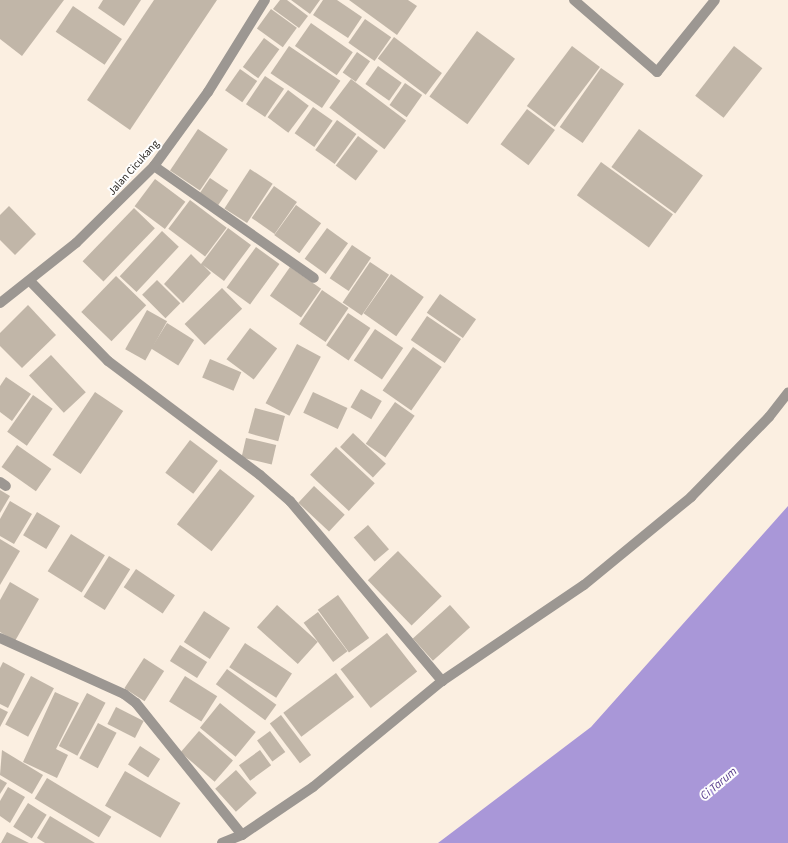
<!DOCTYPE html>
<style>
body{margin:0}
#map{position:relative;width:788px;height:843px;overflow:hidden;background:#fbefe1;font-family:"Source Sans 3",sans-serif}
div>[style]{position:absolute}
.water>*{inset:0;background:#a997d8}
.building>*{inset:0;background:#c1b6a8;transform-origin:0 0}
.lane>*{height:10px;margin:-5px;padding:0 5px;transform-origin:5px;border-radius:5px;background:#9c9792}
.street>*{height:10px;margin:-5px;padding:0 5px;transform-origin:5px;border-radius:5px;background:#9c9792}
span{translate:-50% -50%;white-space:nowrap;text-align:center;line-height:1.15;-webkit-text-stroke:4px #fefefe;paint-order:stroke}
.street-label{font-size:11px;color:#28241f}
.water-label{font-size:12px;color:#593e8d;font-style:italic}
</style>
<div id="map">
<div class="water">
<i style="clip-path:polygon(788px 506px,788px 843px,438px 843px,591px 727px)"></i>
</div>
<div class="building">
<i style="clip-path:polygon(0 0,64px 0,22px 56px,0 39px)"></i>
<i style="clip-path:polygon(103px 0,141px 0,124px 26px,98px 8px)"></i>
<i style="clip-path:polygon(154px 0,217px 0,130px 130px,87px 100px)"></i>
<i style="clip-path:polygon(280px 0,287px 0,308px 16px,299px 28px,273px 9px)"></i>
<i style="clip-path:polygon(291px 0,320px 0,310px 14px)"></i>
<i style="clip-path:polygon(323px 0,337px 0,362px 17px,348px 38px,313px 15px)"></i>
<i style="clip-path:polygon(349px 0,408px 0,417px 6px,397px 35px)"></i>
<i style="left:73px;top:6px;width:59px;height:31px;rotate:34deg"></i>
<i style="left:271px;top:9px;width:32px;height:24px;rotate:36deg"></i>
<i style="left:365px;top:19px;width:32px;height:29px;rotate:35deg"></i>
<i style="left:311px;top:23px;width:51px;height:28px;rotate:35deg"></i>
<i style="left:477px;top:31px;width:47px;height:81px;rotate:36deg"></i>
<i style="left:394px;top:37px;width:60px;height:27px;rotate:37deg"></i>
<i style="left:264px;top:38px;width:19px;height:36px;rotate:36deg"></i>
<i style="left:289px;top:46px;width:62px;height:33px;rotate:34deg"></i>
<i style="left:572px;top:46px;width:35px;height:75px;rotate:37deg"></i>
<i style="left:734px;top:46px;width:36px;height:63px;rotate:38deg"></i>
<i style="left:357px;top:52px;width:16px;height:25px;rotate:35deg"></i>
<i style="left:378px;top:66px;width:29px;height:22px;rotate:35deg"></i>
<i style="left:601px;top:68px;width:28px;height:72px;rotate:35deg"></i>
<i style="left:240px;top:69px;width:21px;height:26px;rotate:35deg"></i>
<i style="left:265px;top:76px;width:23px;height:34px;rotate:34deg"></i>
<i style="left:351px;top:79px;width:69px;height:36px;rotate:37deg"></i>
<i style="left:405px;top:83px;width:21px;height:27px;rotate:35deg"></i>
<i style="left:288px;top:90px;width:26px;height:34px;rotate:37deg"></i>
<i style="left:313px;top:107px;width:24px;height:32px;rotate:35deg"></i>
<i style="left:527px;top:109px;width:35px;height:44px;rotate:37deg"></i>
<i style="left:337px;top:120px;width:24px;height:37px;rotate:36deg"></i>
<i style="left:198px;top:129px;width:36px;height:50px;rotate:34deg"></i>
<i style="left:639px;top:129px;width:79px;height:47px;rotate:36deg"></i>
<i style="left:358px;top:136px;width:25px;height:37px;rotate:37deg"></i>
<i style="left:601px;top:162px;width:89px;height:41px;rotate:36deg"></i>
<i style="left:250px;top:169px;width:27px;height:47px;rotate:33deg"></i>
<i style="left:210px;top:178px;width:22px;height:19px;rotate:34deg"></i>
<i style="left:155px;top:179px;width:38px;height:34px;rotate:37deg"></i>
<i style="left:274px;top:186px;width:28px;height:39px;rotate:35deg"></i>
<i style="left:190px;top:200px;width:46px;height:36px;rotate:37deg"></i>
<i style="left:296px;top:205px;width:31px;height:37px;rotate:36deg"></i>
<i style="clip-path:polygon(9px 206px,36px 234px,15px 255px,0 240px,0 215px)"></i>
<i style="left:134px;top:208px;width:29px;height:74px;rotate:44deg"></i>
<i style="clip-path:polygon(228px 228px,251px 245px,224px 281px,203px 265px,211px 273px,183px 303px,164px 284px,191px 254px,201px 264px)"></i>
<i style="left:327px;top:228px;width:26px;height:38px;rotate:36deg"></i>
<i style="left:162px;top:231px;width:23px;height:62px;rotate:43deg"></i>
<i style="left:352px;top:245px;width:23px;height:40px;rotate:34deg"></i>
<i style="left:256px;top:247px;width:29px;height:50px;rotate:36deg"></i>
<i style="left:370px;top:262px;width:23px;height:49px;rotate:34deg"></i>
<i style="left:290px;top:267px;width:38px;height:35px;rotate:35deg"></i>
<i style="left:391px;top:274px;width:40px;height:48px;rotate:35deg"></i>
<i style="left:116px;top:276px;width:42px;height:50px;rotate:44deg"></i>
<i style="left:157px;top:280px;width:33px;height:21px;rotate:45deg"></i>
<i style="left:222px;top:288px;width:29px;height:52px;rotate:46deg"></i>
<i style="left:322px;top:290px;width:32px;height:41px;rotate:34deg"></i>
<i style="left:440px;top:294px;width:44px;height:23px;rotate:35deg"></i>
<i style="clip-path:polygon(28px 305px,56px 335px,22px 368px,0 346px,0 333px)"></i>
<i style="left:147px;top:310px;width:23px;height:45px;rotate:29deg"></i>
<i style="left:348px;top:313px;width:27px;height:39px;rotate:34deg"></i>
<i style="left:427px;top:316px;width:41px;height:29px;rotate:34deg"></i>
<i style="left:167px;top:323px;width:32px;height:30px;rotate:32deg"></i>
<i style="left:250px;top:328px;width:34px;height:39px;rotate:37deg"></i>
<i style="left:375px;top:329px;width:34px;height:38px;rotate:34deg"></i>
<i style="left:297px;top:344px;width:27px;height:67px;rotate:28deg"></i>
<i style="left:413px;top:347px;width:35px;height:53px;rotate:35deg"></i>
<i style="left:51px;top:355px;width:51px;height:30px;rotate:47deg"></i>
<i style="left:210px;top:359px;width:34px;height:20px;rotate:23deg"></i>
<i style="clip-path:polygon(6px 377px,31px 394px,12px 421px,0 412px,0 386px)"></i>
<i style="left:361px;top:389px;width:24px;height:21px;rotate:30deg"></i>
<i style="left:95px;top:392px;width:34px;height:76px;rotate:34deg"></i>
<i style="left:313px;top:392px;width:38px;height:23px;rotate:25deg"></i>
<i style="left:33px;top:395px;width:24px;height:45px;rotate:35deg"></i>
<i style="left:395px;top:402px;width:24px;height:51px;rotate:35deg"></i>
<i style="left:255px;top:408px;width:31px;height:26px;rotate:15deg"></i>
<i style="left:353px;top:433px;width:45px;height:19px;rotate:43deg"></i>
<i style="left:246px;top:438px;width:31px;height:20px;rotate:13deg"></i>
<i style="left:190px;top:440px;width:35px;height:41px;rotate:37deg"></i>
<i style="left:17px;top:445px;width:42px;height:27px;rotate:35deg"></i>
<i style="left:336px;top:447px;width:53px;height:38px;rotate:43deg"></i>
<i style="left:220px;top:469px;width:44px;height:70px;rotate:38deg"></i>
<i style="left:314px;top:486px;width:42px;height:23px;rotate:43deg"></i>
<i style="clip-path:polygon(0 490px,10px 496px,0 513px)"></i>
<i style="clip-path:polygon(10px 501px,32px 514px,14px 544px,0 536px,0 519px)"></i>
<i style="left:37px;top:512px;width:27px;height:27px;rotate:31deg"></i>
<i style="left:368px;top:525px;width:32px;height:19px;rotate:49deg"></i>
<i style="left:71px;top:534px;width:40px;height:44px;rotate:32deg"></i>
<i style="clip-path:polygon(0 539px,20px 551px,0 585px)"></i>
<i style="left:398px;top:551px;width:63px;height:42px;rotate:46deg"></i>
<i style="left:109px;top:556px;width:25px;height:48px;rotate:32deg"></i>
<i style="left:136px;top:569px;width:47px;height:22px;rotate:34deg"></i>
<i style="clip-path:polygon(10px 582px,39px 599px,15px 641px,0 632px,0 600px)"></i>
<i style="left:338px;top:595px;width:53px;height:25px;rotate:54deg"></i>
<i style="left:277px;top:605px;width:55px;height:30px;rotate:42deg"></i>
<i style="left:450px;top:605px;width:30px;height:50px;rotate:48deg"></i>
<i style="left:204px;top:611px;width:31px;height:37px;rotate:33deg"></i>
<i style="left:318px;top:612px;width:49px;height:18px;rotate:53deg"></i>
<i style="left:387px;top:633px;width:49px;height:59px;rotate:52deg"></i>
<i style="left:245px;top:643px;width:56px;height:29px;rotate:33deg"></i>
<i style="left:180px;top:645px;width:32px;height:19px;rotate:32deg"></i>
<i style="left:144px;top:658px;width:24px;height:36px;rotate:33deg"></i>
<i style="clip-path:polygon(3px 662px,25px 674px,8px 708px,0 704px,0 668px)"></i>
<i style="left:227px;top:669px;width:61px;height:19px;rotate:36deg"></i>
<i style="left:336px;top:673px;width:30px;height:66px;rotate:53deg"></i>
<i style="left:31px;top:676px;width:26px;height:55px;rotate:28deg"></i>
<i style="left:185px;top:676px;width:38px;height:30px;rotate:32deg"></i>
<i style="clip-path:polygon(55px 692px,79px 703px,56px 749px,68px 755px,57px 778px,23px 762px)"></i>
<i style="left:87px;top:693px;width:21px;height:60px;rotate:28deg"></i>
<i style="left:220px;top:703px;width:46px;height:32px;rotate:39deg"></i>
<i style="left:116px;top:707px;width:31px;height:19px;rotate:27deg"></i>
<i style="clip-path:polygon(0 708px,8px 712px,0 727px)"></i>
<i style="left:281px;top:715px;width:50px;height:14px;rotate:53deg"></i>
<i style="left:98px;top:723px;width:21px;height:40px;rotate:28deg"></i>
<i style="left:199px;top:731px;width:45px;height:28px;rotate:41deg"></i>
<i style="left:270px;top:731px;width:26px;height:16px;rotate:54deg"></i>
<i style="left:140px;top:746px;width:24px;height:22px;rotate:33deg"></i>
<i style="clip-path:polygon(2px 750px,43px 775px,32px 794px,0 775px)"></i>
<i style="left:260px;top:750px;width:19px;height:26px;rotate:54deg"></i>
<i style="left:236px;top:770px;width:31px;height:28px;rotate:48deg"></i>
<i style="left:125px;top:771px;width:64px;height:40px;rotate:30deg"></i>
<i style="left:47px;top:778px;width:75px;height:24px;rotate:31deg"></i>
<i style="clip-path:polygon(0 779px,7px 783px,0 794px)"></i>
<i style="clip-path:polygon(8px 787px,25px 797px,10px 823px,0 816px,0 801px)"></i>
<i style="left:28px;top:803px;width:22px;height:28px;rotate:32deg"></i>
<i style="clip-path:polygon(50px 816px,95px 843px,45px 843px,37px 838px)"></i>
<i style="clip-path:polygon(7px 832px,29px 843px,1px 843px)"></i>
</div>
<div class="lane">
<i style="left:574px;top:0;width:110px;rotate:40.9deg"></i>
<i style="left:657px;top:72px;width:92px;rotate:-51.1deg"></i>
<i style="left:222px;top:843px;width:22px;rotate:-22deg"></i>
<i style="left:242px;top:835px;width:86px;rotate:-34.1deg"></i>
<i style="left:313px;top:787px;width:167px;rotate:-39.4deg"></i>
<i style="left:442px;top:681px;width:171px;rotate:-34.1deg"></i>
<i style="left:584px;top:585px;width:139px;rotate:-39.4deg"></i>
<i style="left:691px;top:497px;width:112px;rotate:-45.7deg"></i>
<i style="left:769px;top:417px;width:31px;rotate:-52deg"></i>
</div>
<div class="street">
<i style="left:154px;top:166px;width:195px;rotate:35deg"></i>
<i style="left:30px;top:281px;width:112px;rotate:45.7deg"></i>
<i style="left:108px;top:361px;width:190px;rotate:36.9deg"></i>
<i style="left:260px;top:475px;width:40px;rotate:41deg"></i>
<i style="left:290px;top:501px;width:236px;rotate:49.8deg"></i>
<i style="left:0;top:303px;width:97px;rotate:-38.3deg"></i>
<i style="left:76px;top:243px;width:110px;rotate:-44.6deg"></i>
<i style="left:154px;top:166px;width:92px;rotate:-53.9deg"></i>
<i style="left:208px;top:92px;width:108px;rotate:-58.2deg"></i>
<i style="left:0;top:482px;width:7px;rotate:34deg"></i>
<i style="left:0;top:638px;width:136px;rotate:24.3deg"></i>
<i style="left:124px;top:694px;width:15px;rotate:37deg"></i>
<i style="left:136px;top:703px;width:169px;rotate:51.2deg"></i>
</div>
<div class="street-label">
<span style="left:134px;top:168px;rotate:-48deg">Jalan Cicukang</span>
</div>
<div class="water-label">
<span style="left:719px;top:784px;rotate:-40deg">Ci Tarum</span>
</div>
</div>
